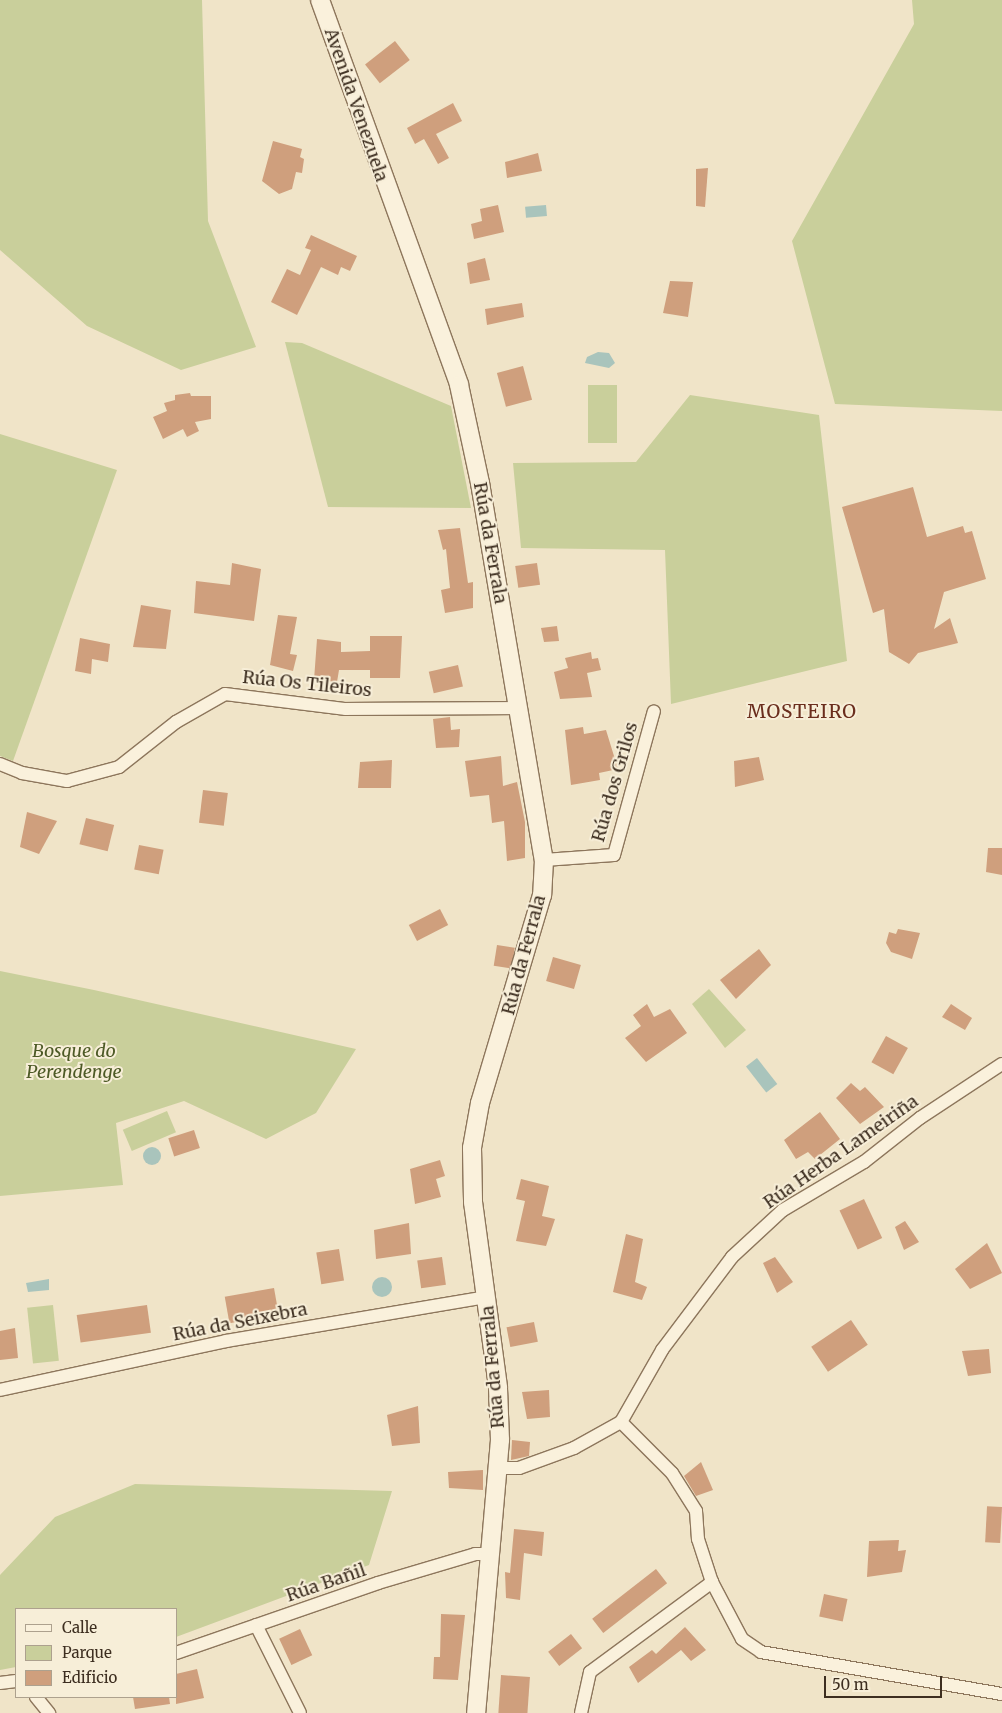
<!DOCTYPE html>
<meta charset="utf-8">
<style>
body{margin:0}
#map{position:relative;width:1002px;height:1713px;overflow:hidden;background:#f0e4c8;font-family:Merriweather,serif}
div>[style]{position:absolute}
.green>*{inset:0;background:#c9cf9b;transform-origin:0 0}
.water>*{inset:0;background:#a9c4bc;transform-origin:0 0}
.round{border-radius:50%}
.building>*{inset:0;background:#cf9f7d;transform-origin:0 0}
.roads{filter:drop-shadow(1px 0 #8d765c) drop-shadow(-1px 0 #8d765c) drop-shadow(0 1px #8d765c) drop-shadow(0 -1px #8d765c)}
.street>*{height:12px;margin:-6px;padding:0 6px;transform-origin:6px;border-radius:6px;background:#faf1dc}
.secondary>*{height:18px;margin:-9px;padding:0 9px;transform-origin:9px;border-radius:9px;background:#faf1dc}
span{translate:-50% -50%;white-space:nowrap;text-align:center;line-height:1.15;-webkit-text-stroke:4px #f7eed8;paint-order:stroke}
.street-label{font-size:18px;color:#3d2e20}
.park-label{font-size:18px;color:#4d5a26;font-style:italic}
.neighbourhood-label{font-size:19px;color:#6b2e1e;letter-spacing:1px}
.legend{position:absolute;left:15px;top:1608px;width:162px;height:90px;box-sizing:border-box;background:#f7eed8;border:1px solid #ada18e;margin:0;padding:6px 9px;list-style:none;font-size:15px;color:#3d2e20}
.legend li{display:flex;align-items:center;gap:10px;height:25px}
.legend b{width:25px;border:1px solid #ada18e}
.scale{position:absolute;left:824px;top:1676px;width:118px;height:22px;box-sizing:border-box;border:2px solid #3d2e20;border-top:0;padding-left:6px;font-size:15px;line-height:18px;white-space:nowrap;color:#3d2e20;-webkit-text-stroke:4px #f7eed8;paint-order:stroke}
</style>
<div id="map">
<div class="green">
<i style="clip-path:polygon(0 0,202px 0,208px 221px,256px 347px,181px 370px,87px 326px,0 250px)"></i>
<i style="clip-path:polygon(912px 0,1002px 0,1002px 411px,835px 404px,792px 241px,914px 24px)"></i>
<i style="clip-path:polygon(285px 342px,302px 343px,451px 406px,471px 508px,328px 507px)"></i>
<i style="left:588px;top:385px;width:29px;height:58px"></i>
<i style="clip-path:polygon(690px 395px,819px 415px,847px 661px,671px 704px,665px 550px,521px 548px,513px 463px,636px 462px)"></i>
<i style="clip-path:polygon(0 434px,117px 470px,13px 761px,0 756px)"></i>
<i style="clip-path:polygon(0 971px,94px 990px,356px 1049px,316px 1113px,266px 1139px,184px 1101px,116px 1123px,123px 1185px,0 1196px)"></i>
<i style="clip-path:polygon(709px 989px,746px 1030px,725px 1048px,692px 1004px)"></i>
<i style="left:167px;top:1111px;width:23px;height:48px;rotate:67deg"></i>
<i style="left:53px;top:1305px;width:56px;height:26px;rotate:84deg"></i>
<i style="clip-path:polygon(135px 1484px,392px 1491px,369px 1565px,176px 1637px,176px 1609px,16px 1609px,16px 1667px,0 1670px,0 1575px,55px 1517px)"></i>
</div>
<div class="water">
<i style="left:546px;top:205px;width:11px;height:21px;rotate:85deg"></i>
<i style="clip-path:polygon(598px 352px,609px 353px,615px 363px,609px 368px,585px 363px,587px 357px)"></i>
<i style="left:757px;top:1058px;width:33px;height:14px;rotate:52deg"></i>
<i class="round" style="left:143px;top:1147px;width:18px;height:18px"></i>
<i class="round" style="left:372px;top:1277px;width:20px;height:20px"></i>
<i style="clip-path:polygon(49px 1279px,49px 1290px,28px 1292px,26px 1283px)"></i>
</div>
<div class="building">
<i style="left:395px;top:41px;width:24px;height:38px;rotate:52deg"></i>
<i style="clip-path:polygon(453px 103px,462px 121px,436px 134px,449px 158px,438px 164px,424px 139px,415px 144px,407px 128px)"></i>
<i style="clip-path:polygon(273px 141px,302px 149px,300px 157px,304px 159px,302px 173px,296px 172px,292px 189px,279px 194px,262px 181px)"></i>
<i style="clip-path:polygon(538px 153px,542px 171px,507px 178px,505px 162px)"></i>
<i style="clip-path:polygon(708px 168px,705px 207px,696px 206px,696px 169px)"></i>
<i style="clip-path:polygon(498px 205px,504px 232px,474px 239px,471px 224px,482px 221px,480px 209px)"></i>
<i style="clip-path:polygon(311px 235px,357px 256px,350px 271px,341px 267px,338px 275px,321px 267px,297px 315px,271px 302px,287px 269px,300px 275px,311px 250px,305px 248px)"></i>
<i style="clip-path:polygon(485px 258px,490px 280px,470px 284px,467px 263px)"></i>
<i style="clip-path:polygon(670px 281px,693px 282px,688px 317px,663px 313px)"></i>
<i style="clip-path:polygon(522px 303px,524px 317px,487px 325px,485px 309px)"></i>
<i style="left:523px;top:366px;width:35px;height:27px;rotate:75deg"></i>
<i style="clip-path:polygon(190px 393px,191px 396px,211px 396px,211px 419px,195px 422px,199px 431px,187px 437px,183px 429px,163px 439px,153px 417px,167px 411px,164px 403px,175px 400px,175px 395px)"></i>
<i style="clip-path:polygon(913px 487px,927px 537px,963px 526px,965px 533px,972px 531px,986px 579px,944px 592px,934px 629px,950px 618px,958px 643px,918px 653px,909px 664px,889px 652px,884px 609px,873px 613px,842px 507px)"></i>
<i style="clip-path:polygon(460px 528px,468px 583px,473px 582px,473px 608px,445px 613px,441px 590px,450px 588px,446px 549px,443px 550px,438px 530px)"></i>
<i style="clip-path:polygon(232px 563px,261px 569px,254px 621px,194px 613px,196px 581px,230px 585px)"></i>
<i style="left:537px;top:563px;width:22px;height:22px;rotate:82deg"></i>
<i style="clip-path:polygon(141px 605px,171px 610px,166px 649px,133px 647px)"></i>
<i style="clip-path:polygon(278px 615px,297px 617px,290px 654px,297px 655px,293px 671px,270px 665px)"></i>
<i style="clip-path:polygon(557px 626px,559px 641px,544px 642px,541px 628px)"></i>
<i style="clip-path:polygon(370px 636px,402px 636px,400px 678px,370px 678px,370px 670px,339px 670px,337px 682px,314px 680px,317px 639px,341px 642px,341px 652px,370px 651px)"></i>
<i style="clip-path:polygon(80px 638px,110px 644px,108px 662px,92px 659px,91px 674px,75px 671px)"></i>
<i style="clip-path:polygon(591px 652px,592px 659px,598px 658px,601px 670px,587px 673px,592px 697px,560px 699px,554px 672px,568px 668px,565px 658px)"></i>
<i style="left:458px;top:665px;width:22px;height:30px;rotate:77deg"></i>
<i style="clip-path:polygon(450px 717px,451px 730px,460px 729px,459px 747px,436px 748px,433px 719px)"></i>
<i style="clip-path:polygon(583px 727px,584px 734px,606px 730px,618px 769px,599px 773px,600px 780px,571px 785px,565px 730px)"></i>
<i style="clip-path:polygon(501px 756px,503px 786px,517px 782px,525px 822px,525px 858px,507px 861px,504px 821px,492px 823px,489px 795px,470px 797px,465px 761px)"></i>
<i style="clip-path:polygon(759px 757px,764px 780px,735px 787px,734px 761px)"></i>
<i style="clip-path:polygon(392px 760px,391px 788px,358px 788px,360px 762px)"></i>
<i style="left:203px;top:790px;width:25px;height:33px;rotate:7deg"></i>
<i style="clip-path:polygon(27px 812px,57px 821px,39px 854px,20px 847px)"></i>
<i style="left:86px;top:818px;width:29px;height:27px;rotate:14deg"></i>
<i style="left:139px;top:845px;width:25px;height:25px;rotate:11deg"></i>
<i style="clip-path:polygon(988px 848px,1002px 848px,1002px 875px,986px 872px)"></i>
<i style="left:440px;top:909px;width:18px;height:35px;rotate:63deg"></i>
<i style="clip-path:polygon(898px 929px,920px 933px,912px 959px,891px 952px,886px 943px,889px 932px,896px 934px)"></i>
<i style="left:497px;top:945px;width:18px;height:21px;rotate:9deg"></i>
<i style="clip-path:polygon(759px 949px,771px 965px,736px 999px,720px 980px)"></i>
<i style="left:553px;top:957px;width:29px;height:25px;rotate:16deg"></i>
<i style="clip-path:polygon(647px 1004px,654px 1017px,670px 1009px,687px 1033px,646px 1062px,625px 1038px,641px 1026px,633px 1015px)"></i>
<i style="clip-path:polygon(951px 1004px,972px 1018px,965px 1030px,942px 1017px)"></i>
<i style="left:886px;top:1036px;width:25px;height:30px;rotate:29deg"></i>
<i style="clip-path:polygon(851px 1083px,860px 1091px,865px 1087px,884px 1107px,860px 1124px,836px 1098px)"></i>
<i style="clip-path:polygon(820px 1112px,840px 1139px,815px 1159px,808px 1152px,796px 1159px,784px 1140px)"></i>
<i style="left:194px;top:1130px;width:19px;height:27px;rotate:72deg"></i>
<i style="clip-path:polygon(440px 1160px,445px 1176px,436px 1179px,441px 1197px,415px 1204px,410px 1169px)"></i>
<i style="clip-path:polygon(521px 1179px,549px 1186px,542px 1216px,555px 1219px,546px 1246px,516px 1241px,525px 1201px,516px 1199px)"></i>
<i style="left:864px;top:1199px;width:43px;height:27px;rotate:65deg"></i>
<i style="clip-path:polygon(905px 1221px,919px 1242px,904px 1250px,895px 1227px)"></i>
<i style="clip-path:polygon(409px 1223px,411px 1254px,376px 1259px,374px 1230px)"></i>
<i style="clip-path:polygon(626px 1234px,643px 1239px,635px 1282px,647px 1287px,642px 1300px,613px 1292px)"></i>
<i style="clip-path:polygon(987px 1243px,1002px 1273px,970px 1289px,955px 1269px)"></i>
<i style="left:339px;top:1249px;width:32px;height:23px;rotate:81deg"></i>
<i style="left:442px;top:1257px;width:28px;height:25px;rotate:82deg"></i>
<i style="clip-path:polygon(775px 1257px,793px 1282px,777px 1293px,763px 1263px)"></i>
<i style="left:274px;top:1288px;width:27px;height:50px;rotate:80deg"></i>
<i style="left:147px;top:1305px;width:28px;height:71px;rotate:82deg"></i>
<i style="left:851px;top:1320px;width:30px;height:48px;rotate:56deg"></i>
<i style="left:534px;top:1322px;width:20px;height:28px;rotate:79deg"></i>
<i style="clip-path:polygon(15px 1328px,18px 1358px,0 1360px,0 1331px)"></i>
<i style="clip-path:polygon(989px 1349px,991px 1373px,968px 1376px,962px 1351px)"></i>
<i style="clip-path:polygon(549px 1390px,550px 1417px,527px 1419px,522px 1392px)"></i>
<i style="clip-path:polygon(418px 1406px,420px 1443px,392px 1446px,387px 1415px)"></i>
<i style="clip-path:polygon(512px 1440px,530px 1442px,529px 1456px,511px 1460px)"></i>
<i style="clip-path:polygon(701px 1462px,713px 1490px,696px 1496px,684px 1476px)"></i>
<i style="clip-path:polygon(483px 1470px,483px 1490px,449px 1488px,448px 1472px)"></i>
<i style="left:1002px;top:1507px;width:36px;height:15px;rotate:93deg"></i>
<i style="clip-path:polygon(514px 1529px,544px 1532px,542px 1556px,524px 1553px,520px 1600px,506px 1598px,505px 1572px,510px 1573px)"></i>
<i style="clip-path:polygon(899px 1540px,898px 1551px,906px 1550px,902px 1572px,867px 1577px,869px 1541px)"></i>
<i style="left:656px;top:1569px;width:18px;height:81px;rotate:52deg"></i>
<i style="left:824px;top:1594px;width:24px;height:23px;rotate:12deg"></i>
<i style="clip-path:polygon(441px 1614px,465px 1615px,458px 1680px,433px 1679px,434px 1657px,440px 1657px)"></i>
<i style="clip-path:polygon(685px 1627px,706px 1650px,691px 1661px,681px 1650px,638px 1683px,629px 1667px,652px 1650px,656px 1654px)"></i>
<i style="left:300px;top:1629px;width:29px;height:23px;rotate:65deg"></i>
<i style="left:571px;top:1634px;width:18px;height:29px;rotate:52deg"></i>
<i style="clip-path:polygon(197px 1669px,204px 1698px,176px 1704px,176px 1674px)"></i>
<i style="left:501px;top:1675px;width:29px;height:38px;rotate:4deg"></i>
<i style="clip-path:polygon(133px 1697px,169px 1697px,170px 1704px,135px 1709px)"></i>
</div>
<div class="roads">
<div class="street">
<i style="left:0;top:764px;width:24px;rotate:22deg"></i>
<i style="left:22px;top:773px;width:46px;rotate:10.1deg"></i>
<i style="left:67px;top:781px;width:54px;rotate:-15.1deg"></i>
<i style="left:119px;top:767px;width:73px;rotate:-38.3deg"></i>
<i style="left:176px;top:722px;width:56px;rotate:-29.7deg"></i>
<i style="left:225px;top:694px;width:122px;rotate:7.1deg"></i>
<i style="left:346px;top:709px;width:173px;rotate:-0.3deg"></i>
<i style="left:544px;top:860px;width:70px;rotate:-4.1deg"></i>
<i style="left:614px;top:855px;width:149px;rotate:-74.5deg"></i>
<i style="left:0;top:1390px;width:231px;rotate:-12.2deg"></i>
<i style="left:226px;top:1341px;width:265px;rotate:-9.6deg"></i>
<i style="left:621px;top:1422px;width:72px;rotate:45deg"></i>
<i style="left:672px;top:1473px;width:45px;rotate:57.7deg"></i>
<i style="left:696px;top:1511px;width:28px;rotate:86deg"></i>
<i style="left:698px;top:1539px;width:45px;rotate:72deg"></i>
<i style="left:712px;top:1582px;width:64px;rotate:62.2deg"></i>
<i style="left:742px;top:1639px;width:23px;rotate:34deg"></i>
<i style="left:761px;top:1652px;width:245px;rotate:9.9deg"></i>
<i style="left:498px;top:1468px;width:21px"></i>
<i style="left:519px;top:1468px;width:59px;rotate:-20deg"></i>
<i style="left:574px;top:1448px;width:54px;rotate:-29deg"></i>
<i style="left:621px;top:1422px;width:83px;rotate:-60.3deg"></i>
<i style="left:662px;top:1350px;width:116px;rotate:-53deg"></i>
<i style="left:732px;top:1257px;width:69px;rotate:-42.7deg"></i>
<i style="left:783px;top:1210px;width:94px;rotate:-30.7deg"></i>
<i style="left:864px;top:1162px;width:71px;rotate:-38.2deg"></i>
<i style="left:920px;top:1118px;width:98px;rotate:-33.4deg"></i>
<i style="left:256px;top:1625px;width:98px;rotate:63.4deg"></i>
<i style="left:176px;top:1653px;width:214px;rotate:-19.1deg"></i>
<i style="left:378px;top:1583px;width:101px;rotate:-16.6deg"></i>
<i style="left:475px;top:1554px;width:15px"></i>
<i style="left:0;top:1683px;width:16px;rotate:-7deg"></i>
<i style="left:36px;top:1697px;width:21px;rotate:51deg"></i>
<i style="left:581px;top:1713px;width:42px;rotate:-77.6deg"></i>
<i style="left:590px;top:1672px;width:152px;rotate:-36.4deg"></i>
</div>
<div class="secondary">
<i style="left:320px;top:0;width:409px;rotate:70.1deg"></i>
<i style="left:459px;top:385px;width:100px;rotate:77.9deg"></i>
<i style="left:480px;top:483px;width:382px;rotate:80.4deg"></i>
<i style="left:544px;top:860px;width:35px;rotate:93deg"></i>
<i style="left:542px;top:895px;width:217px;rotate:106.6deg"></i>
<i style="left:480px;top:1103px;width:46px;rotate:100.1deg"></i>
<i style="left:472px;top:1148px;width:54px;rotate:88.9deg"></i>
<i style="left:473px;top:1202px;width:188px;rotate:82.3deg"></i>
<i style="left:498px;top:1388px;width:52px;rotate:87.8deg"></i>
<i style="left:500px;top:1440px;width:274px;rotate:95deg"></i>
</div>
</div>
<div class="street-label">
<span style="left:356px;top:105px;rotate:71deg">Avenida Venezuela</span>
<span style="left:490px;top:543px;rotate:80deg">Rúa da Ferrala</span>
<span style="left:307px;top:684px;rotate:6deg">Rúa Os Tileiros</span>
<span style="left:615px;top:782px;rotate:-74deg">Rúa dos Grilos</span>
<span style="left:524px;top:955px;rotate:-75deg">Rúa da Ferrala</span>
<span style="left:841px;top:1152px;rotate:-35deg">Rúa Herba Lameiriña</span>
<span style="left:240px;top:1322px;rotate:-11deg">Rúa da Seixebra</span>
<span style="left:493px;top:1367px;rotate:-95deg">Rúa da Ferrala</span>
<span style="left:326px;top:1583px;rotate:-19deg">Rúa Bañil</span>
</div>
<div class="park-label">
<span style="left:74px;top:1062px">Bosque do<br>Perendenge</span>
</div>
<div class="neighbourhood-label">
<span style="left:802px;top:712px">MOSTEIRO</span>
</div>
<ul class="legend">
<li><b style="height:6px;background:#faf1dc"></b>Calle</li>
<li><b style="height:14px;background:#c9cf9b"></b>Parque</li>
<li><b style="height:14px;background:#cf9f7d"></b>Edificio</li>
</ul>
<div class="scale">50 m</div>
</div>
